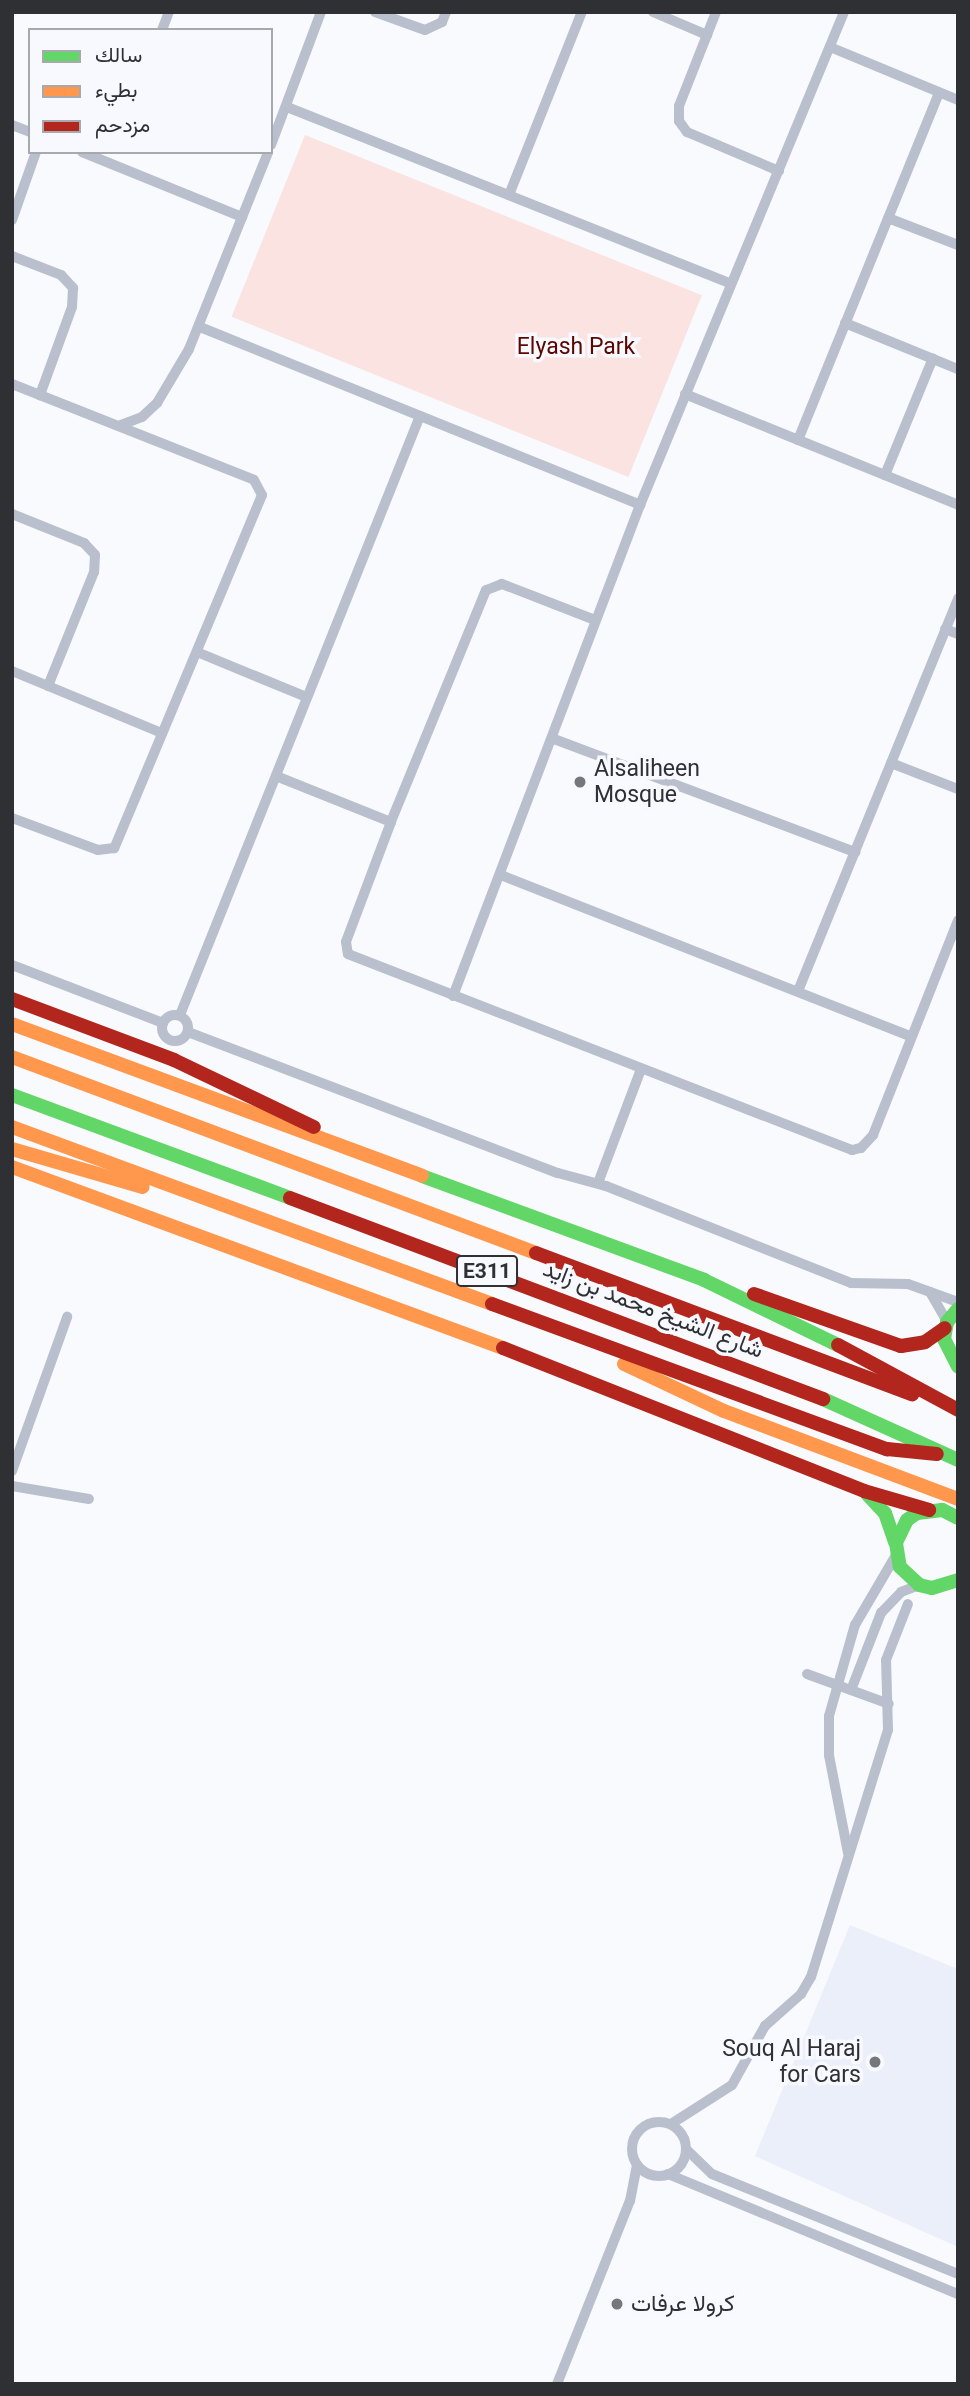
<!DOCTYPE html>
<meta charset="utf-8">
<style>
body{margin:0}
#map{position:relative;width:970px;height:2396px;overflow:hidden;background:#f8fafd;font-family:Roboto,Vazirmatn,sans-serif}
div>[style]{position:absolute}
.built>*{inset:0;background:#ebeff9}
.green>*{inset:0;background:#fae3e0;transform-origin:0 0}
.street>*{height:10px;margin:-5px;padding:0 5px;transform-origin:5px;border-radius:5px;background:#b9bfcd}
.street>.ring{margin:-5px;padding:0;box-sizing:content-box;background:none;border:10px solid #b9bfcd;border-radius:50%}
.fast>*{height:14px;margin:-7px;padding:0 7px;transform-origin:7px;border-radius:7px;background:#63d668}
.slow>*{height:14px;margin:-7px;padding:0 7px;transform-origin:7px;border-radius:7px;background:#ff974d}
.jam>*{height:14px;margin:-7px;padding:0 7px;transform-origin:7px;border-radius:7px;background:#b3261e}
.dots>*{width:19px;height:19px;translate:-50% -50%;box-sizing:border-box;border:4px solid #f7f9fe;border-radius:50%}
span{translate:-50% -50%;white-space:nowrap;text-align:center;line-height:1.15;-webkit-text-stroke:7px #f7f9fe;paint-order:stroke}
.shield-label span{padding:2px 5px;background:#f7f9fe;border:2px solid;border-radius:5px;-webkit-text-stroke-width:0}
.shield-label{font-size:21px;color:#2f3033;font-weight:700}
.park-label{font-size:23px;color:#5b0700}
.poi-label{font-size:23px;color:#2f3033}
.left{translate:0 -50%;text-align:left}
.right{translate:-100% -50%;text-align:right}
.street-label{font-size:23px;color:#2f3033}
.frame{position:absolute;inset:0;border:14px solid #2f3033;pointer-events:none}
.legend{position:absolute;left:28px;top:28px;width:245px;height:126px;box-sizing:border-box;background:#f7f9fe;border:2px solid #a7a9ad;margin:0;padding:9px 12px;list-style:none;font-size:21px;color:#2f3033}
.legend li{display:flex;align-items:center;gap:14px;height:35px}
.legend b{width:35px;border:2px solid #a7a9ad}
</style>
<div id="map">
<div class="built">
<i style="clip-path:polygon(850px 1925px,958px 1969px,958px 2247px,755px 2156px)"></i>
</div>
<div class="green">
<i style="left:305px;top:135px;width:428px;height:196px;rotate:22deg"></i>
</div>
<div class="street">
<i style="left:375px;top:12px;width:53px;rotate:19.8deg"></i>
<i style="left:425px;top:30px;width:19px;rotate:-25deg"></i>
<i style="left:442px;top:22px;width:11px;rotate:-68deg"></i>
<i style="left:653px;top:12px;width:59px;rotate:23.1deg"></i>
<i style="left:716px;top:12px;width:101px;rotate:111.5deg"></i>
<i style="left:679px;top:106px;width:15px;rotate:90deg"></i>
<i style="left:679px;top:121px;width:14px;rotate:54deg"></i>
<i style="left:687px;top:132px;width:100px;rotate:23deg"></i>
<i style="left:162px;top:30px;width:19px;rotate:-69deg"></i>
<i style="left:830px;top:47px;width:139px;rotate:22.5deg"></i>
<i style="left:287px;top:107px;width:477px;rotate:21.7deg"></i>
<i style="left:12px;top:125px;width:19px;rotate:21deg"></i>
<i style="left:271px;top:145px;width:142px;rotate:-69.4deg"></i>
<i style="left:82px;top:152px;width:173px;rotate:22.1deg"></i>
<i style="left:509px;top:195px;width:197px;rotate:-68.3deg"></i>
<i style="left:888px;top:218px;width:75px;rotate:21.1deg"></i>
<i style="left:12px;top:220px;width:72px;rotate:-70.6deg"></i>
<i style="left:12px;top:256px;width:53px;rotate:21.2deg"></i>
<i style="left:61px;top:275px;width:18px;rotate:47deg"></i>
<i style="left:73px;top:288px;width:19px;rotate:93deg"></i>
<i style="left:72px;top:307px;width:94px;rotate:110deg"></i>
<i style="left:845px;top:323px;width:122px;rotate:22.2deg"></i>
<i style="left:200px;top:327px;width:475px;rotate:22deg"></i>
<i style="left:12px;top:384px;width:260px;rotate:21.6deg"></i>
<i style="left:254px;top:480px;width:17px;rotate:62deg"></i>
<i style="left:262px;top:495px;width:383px;rotate:112.7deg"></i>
<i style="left:114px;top:848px;width:16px;rotate:173deg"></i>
<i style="left:98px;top:850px;width:92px;rotate:-159.6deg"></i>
<i style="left:685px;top:394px;width:295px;rotate:22.1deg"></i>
<i style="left:121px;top:425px;width:22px;rotate:-21deg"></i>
<i style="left:142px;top:417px;width:21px;rotate:-43deg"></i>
<i style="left:157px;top:403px;width:63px;rotate:-59.3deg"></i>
<i style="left:189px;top:349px;width:212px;rotate:-68.1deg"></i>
<i style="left:798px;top:440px;width:375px;rotate:-67.9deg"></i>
<i style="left:885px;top:475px;width:126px;rotate:-67.7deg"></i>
<i style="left:12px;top:514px;width:78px;rotate:21.9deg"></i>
<i style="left:84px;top:543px;width:16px;rotate:47deg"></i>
<i style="left:95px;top:555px;width:17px;rotate:93deg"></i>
<i style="left:94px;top:572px;width:123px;rotate:112deg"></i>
<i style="left:595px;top:620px;width:100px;rotate:-158.8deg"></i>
<i style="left:502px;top:584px;width:17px;rotate:159deg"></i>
<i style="left:486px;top:590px;width:251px;rotate:112.3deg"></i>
<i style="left:391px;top:822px;width:128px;rotate:110.6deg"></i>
<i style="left:346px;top:942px;width:12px;rotate:81deg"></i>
<i style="left:348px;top:954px;width:541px;rotate:21.25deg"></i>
<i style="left:852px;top:1150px;width:9px;rotate:-13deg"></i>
<i style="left:861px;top:1148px;width:18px;rotate:-47deg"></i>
<i style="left:873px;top:1135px;width:231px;rotate:-68.4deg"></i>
<i style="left:945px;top:629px;width:14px;rotate:21deg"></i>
<i style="left:197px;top:652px;width:118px;rotate:22.4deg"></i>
<i style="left:12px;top:671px;width:162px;rotate:22.5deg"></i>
<i style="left:554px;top:739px;width:322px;rotate:20.6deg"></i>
<i style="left:891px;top:763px;width:72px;rotate:21.2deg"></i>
<i style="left:276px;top:776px;width:124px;rotate:21.8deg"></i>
<i style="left:501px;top:875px;width:440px;rotate:21.5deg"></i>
<i style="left:12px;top:965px;width:162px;rotate:21deg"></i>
<i style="left:798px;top:991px;width:424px;rotate:-67.8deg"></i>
<i style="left:453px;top:996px;width:525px;rotate:-69.15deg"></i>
<i style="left:640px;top:505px;width:534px;rotate:-67.52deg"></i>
<i style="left:180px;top:1015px;width:645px;rotate:-68.17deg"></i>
<i class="ring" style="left:162px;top:1015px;width:16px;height:16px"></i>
<i style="left:188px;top:1032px;width:396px;rotate:20.9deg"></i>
<i style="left:558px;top:1173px;width:50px;rotate:15.2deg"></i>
<i style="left:606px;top:1186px;width:264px;rotate:21.6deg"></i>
<i style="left:851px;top:1283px;width:57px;rotate:1deg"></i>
<i style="left:908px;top:1284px;width:53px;rotate:19.8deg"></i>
<i style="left:598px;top:1183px;width:122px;rotate:-69.3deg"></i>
<i style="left:930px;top:1292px;width:34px;rotate:60deg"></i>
<i style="left:12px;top:1471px;width:164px;rotate:-70.3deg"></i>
<i style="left:12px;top:1486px;width:78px;rotate:9.6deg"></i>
<i style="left:807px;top:1674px;width:87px;rotate:20.1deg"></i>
<i style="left:851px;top:1690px;width:83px;rotate:-68.7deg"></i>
<i style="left:881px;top:1613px;width:29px;rotate:-46deg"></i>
<i style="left:901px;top:1592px;width:19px;rotate:-21deg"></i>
<i style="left:848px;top:1853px;width:100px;rotate:-101deg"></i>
<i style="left:829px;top:1755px;width:39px;rotate:-90deg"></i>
<i style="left:829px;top:1716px;width:95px;rotate:-74.1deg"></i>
<i style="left:855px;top:1625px;width:81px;rotate:-59.6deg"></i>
<i class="ring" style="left:632px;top:2122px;width:44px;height:44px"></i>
<i style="left:671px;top:2124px;width:72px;rotate:-32.6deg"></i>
<i style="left:732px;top:2085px;width:68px;rotate:-60.8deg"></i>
<i style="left:765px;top:2026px;width:48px;rotate:-41.6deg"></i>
<i style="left:801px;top:1994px;width:20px;rotate:-60deg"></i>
<i style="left:811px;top:1977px;width:259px;rotate:-72.7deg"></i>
<i style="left:888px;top:1730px;width:70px;rotate:-91.6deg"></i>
<i style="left:886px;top:1660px;width:60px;rotate:-68.6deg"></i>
<i style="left:686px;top:2149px;width:36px;rotate:44deg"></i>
<i style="left:712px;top:2174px;width:266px;rotate:22.1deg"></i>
<i style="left:668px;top:2174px;width:314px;rotate:22.5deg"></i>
<i style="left:557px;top:2384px;width:197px;rotate:-68.3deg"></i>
<i style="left:630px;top:2201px;width:37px;rotate:-79deg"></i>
</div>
<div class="fast">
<i style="left:12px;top:1095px;width:296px;rotate:20.3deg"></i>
<i style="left:422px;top:1176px;width:301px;rotate:20.2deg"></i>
<i style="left:704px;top:1280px;width:149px;rotate:25.9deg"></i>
<i style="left:958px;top:1309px;width:17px;rotate:130deg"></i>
<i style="left:947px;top:1322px;width:17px;rotate:100deg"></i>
<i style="left:944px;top:1339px;width:31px;rotate:63deg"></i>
<i style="left:823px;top:1399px;width:148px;rotate:24.3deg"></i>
<i style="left:867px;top:1494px;width:26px;rotate:47deg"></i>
<i style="left:885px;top:1513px;width:31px;rotate:71deg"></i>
<i style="left:958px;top:1518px;width:18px;rotate:-153deg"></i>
<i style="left:942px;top:1510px;width:25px;rotate:173deg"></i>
<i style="left:917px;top:1513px;width:12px;rotate:145deg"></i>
<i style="left:907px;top:1520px;width:25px;rotate:116deg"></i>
<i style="left:896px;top:1543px;width:24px;rotate:81deg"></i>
<i style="left:900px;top:1567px;width:26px;rotate:43deg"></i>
<i style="left:919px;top:1585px;width:13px;rotate:13deg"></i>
<i style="left:932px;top:1588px;width:27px;rotate:-17deg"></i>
</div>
<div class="slow">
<i style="left:12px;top:1024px;width:437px;rotate:20.3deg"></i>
<i style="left:12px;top:1057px;width:559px;rotate:20.51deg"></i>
<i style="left:12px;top:1127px;width:512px;rotate:20.24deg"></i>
<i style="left:12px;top:1149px;width:136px;rotate:16.2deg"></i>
<i style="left:12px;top:1167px;width:523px;rotate:20.24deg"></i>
<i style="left:624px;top:1364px;width:110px;rotate:25.2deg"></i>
<i style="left:724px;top:1411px;width:250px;rotate:20.6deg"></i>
</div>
<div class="jam">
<i style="left:12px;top:999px;width:173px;rotate:20.6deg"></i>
<i style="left:174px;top:1060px;width:155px;rotate:25.6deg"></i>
<i style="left:290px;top:1198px;width:570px;rotate:20.66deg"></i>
<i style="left:536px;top:1253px;width:402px;rotate:20.6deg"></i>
<i style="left:754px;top:1294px;width:156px;rotate:19.5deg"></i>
<i style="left:901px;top:1346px;width:24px;rotate:-9deg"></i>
<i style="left:925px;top:1342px;width:24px;rotate:-35deg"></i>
<i style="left:492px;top:1304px;width:421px;rotate:20.2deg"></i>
<i style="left:887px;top:1449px;width:50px;rotate:5.7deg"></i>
<i style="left:838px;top:1345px;width:136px;rotate:28.4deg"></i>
<i style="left:503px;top:1348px;width:388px;rotate:21.6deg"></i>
<i style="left:864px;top:1491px;width:68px;rotate:16.3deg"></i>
</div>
<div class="dots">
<i style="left:580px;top:782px;background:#75777a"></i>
<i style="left:875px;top:2062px;background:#75777a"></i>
<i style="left:617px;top:2304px;background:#75777a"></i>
</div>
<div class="shield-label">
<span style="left:487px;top:1271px">E311</span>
</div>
<div class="park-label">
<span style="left:576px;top:347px">Elyash Park</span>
</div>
<div class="poi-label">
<span class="left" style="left:594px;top:782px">Alsaliheen<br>Mosque</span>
<span class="right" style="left:861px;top:2062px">Souq Al Haraj<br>for Cars</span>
<span class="left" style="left:631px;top:2304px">كرولا عرفات</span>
</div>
<div class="street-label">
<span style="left:653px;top:1310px;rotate:21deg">شارع الشيخ محمد بن زايد</span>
</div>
<div class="frame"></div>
<ul class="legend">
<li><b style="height:9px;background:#63d668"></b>سالك</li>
<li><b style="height:9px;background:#ff974d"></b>بطيء</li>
<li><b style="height:9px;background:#b3261e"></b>مزدحم</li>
</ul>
</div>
